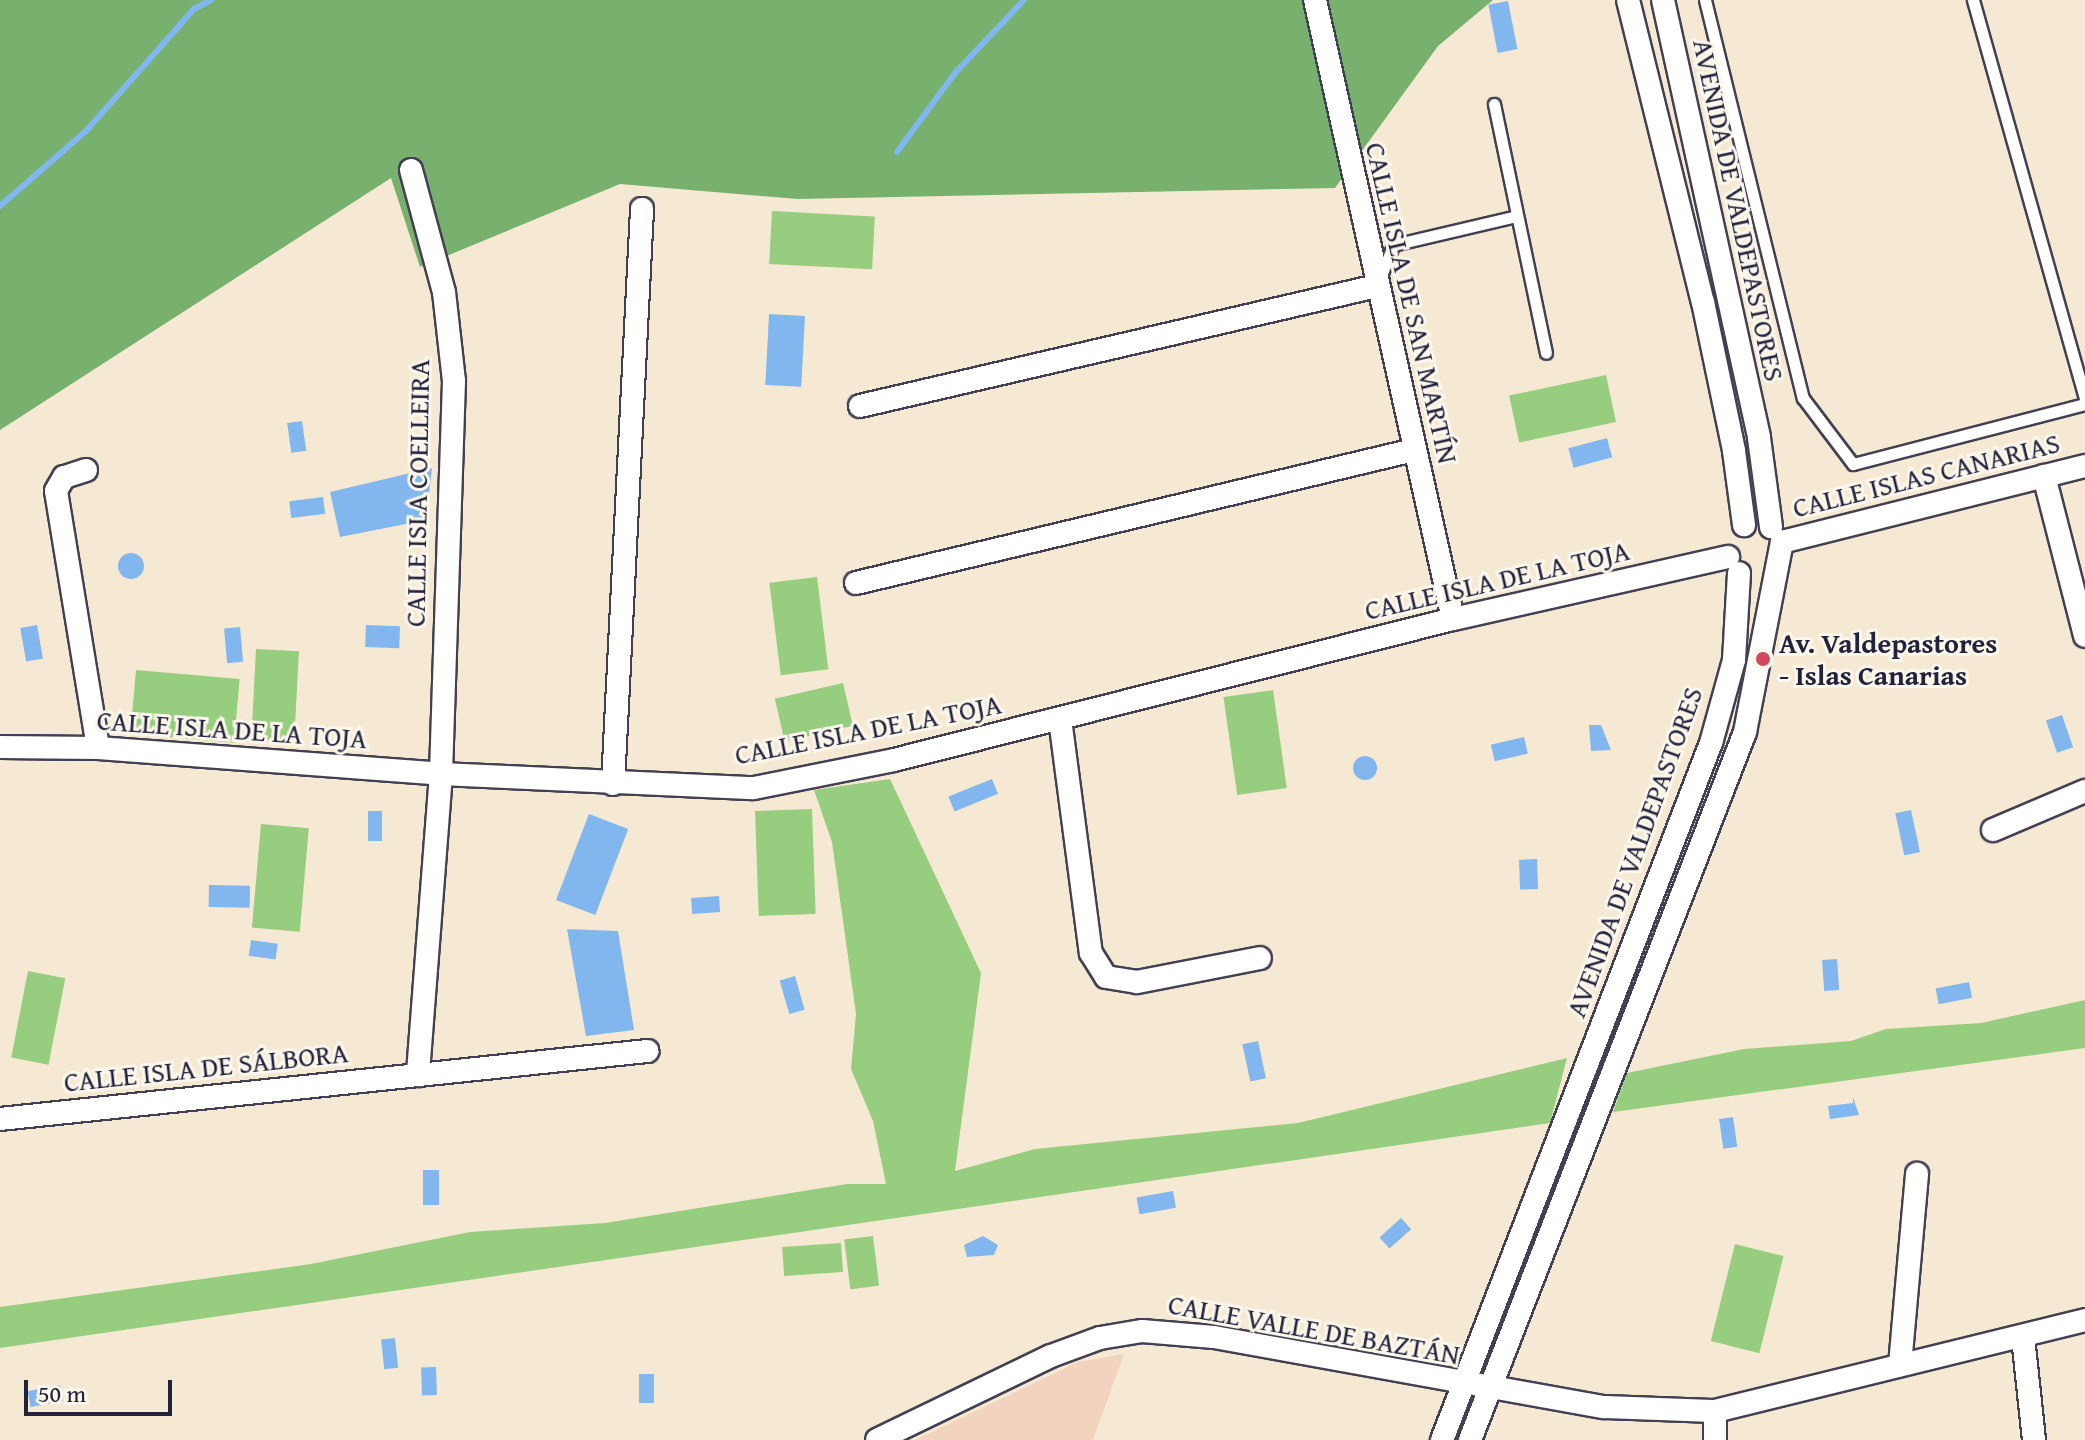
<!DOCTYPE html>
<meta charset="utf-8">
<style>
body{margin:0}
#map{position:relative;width:2085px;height:1440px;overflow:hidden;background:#f6e9d3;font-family:"Gentium Book Plus",serif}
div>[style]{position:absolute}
.built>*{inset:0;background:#f2d4be}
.green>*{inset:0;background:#96cd7f;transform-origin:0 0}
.forest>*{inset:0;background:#78b06e}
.water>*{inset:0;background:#82b6ef;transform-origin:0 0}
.round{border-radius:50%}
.stream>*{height:6px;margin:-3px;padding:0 3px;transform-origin:3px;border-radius:3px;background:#82b6ef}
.roads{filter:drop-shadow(2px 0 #424052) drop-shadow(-2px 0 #424052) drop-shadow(0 2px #424052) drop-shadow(0 -2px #424052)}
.service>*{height:11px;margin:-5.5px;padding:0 5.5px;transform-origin:5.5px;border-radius:5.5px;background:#fff}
.minor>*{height:22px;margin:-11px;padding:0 11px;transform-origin:11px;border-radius:11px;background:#fff}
.dots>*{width:22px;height:22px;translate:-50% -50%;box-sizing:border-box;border:4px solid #fbf7ec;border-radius:50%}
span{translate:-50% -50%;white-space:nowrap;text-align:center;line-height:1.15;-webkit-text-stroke:6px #fbf7ec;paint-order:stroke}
.street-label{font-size:28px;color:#22223b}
.poi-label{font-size:28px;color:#22223b;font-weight:700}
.left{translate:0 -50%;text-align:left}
.scale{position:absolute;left:24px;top:1380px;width:148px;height:36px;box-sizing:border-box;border:4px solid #22223b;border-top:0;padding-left:10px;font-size:24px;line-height:28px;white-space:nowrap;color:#22223b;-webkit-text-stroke:6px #fbf7ec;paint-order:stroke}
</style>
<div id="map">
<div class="built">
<i style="clip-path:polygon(1124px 1354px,1093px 1440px,915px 1440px,1078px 1362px)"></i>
</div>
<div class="green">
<i style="left:772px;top:211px;width:103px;height:53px;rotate:3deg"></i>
<i style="left:1606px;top:375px;width:48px;height:99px;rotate:78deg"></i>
<i style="left:817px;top:577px;width:93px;height:48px;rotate:83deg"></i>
<i style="left:256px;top:649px;width:43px;height:90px;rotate:3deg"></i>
<i style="left:136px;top:670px;width:104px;height:64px;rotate:5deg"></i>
<i style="left:843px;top:683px;width:44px;height:70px;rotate:77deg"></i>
<i style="left:1273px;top:690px;width:99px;height:50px;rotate:82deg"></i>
<i style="clip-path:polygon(890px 779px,981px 973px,955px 1171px,1035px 1149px,1298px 1123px,1567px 1058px,1550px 1123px,0 1348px,0 1307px,311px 1264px,470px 1232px,605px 1223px,847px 1184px,886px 1184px,873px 1121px,851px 1069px,856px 1014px,832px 842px,814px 790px)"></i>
<i style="left:812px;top:809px;width:105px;height:57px;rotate:88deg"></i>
<i style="left:261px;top:824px;width:48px;height:104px;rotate:5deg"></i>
<i style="left:28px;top:971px;width:38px;height:88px;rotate:11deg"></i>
<i style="clip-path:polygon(2085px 1000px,2085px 1048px,1613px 1112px,1627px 1073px,1744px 1049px,1851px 1041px,1886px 1029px,1981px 1023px)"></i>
<i style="left:873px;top:1236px;width:50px;height:29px;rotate:83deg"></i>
<i style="left:841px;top:1243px;width:29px;height:59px;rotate:86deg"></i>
<i style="left:1735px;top:1244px;width:50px;height:100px;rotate:14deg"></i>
</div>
<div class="forest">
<i style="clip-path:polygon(0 0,1493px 0,1438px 46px,1335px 188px,798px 199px,620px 184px,420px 267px,391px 178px,0 430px)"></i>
</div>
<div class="water">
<i style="left:1508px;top:1px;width:49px;height:20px;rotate:79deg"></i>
<i style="left:769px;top:314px;width:36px;height:71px;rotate:3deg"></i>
<i style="left:302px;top:421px;width:30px;height:15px;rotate:82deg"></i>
<i style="left:1607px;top:438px;width:20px;height:40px;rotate:75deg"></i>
<i style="clip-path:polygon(432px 468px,426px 520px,340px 537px,330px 492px)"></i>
<i style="left:323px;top:497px;width:17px;height:34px;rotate:83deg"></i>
<i class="round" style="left:118px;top:553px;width:26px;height:26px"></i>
<i style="left:37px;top:625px;width:34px;height:17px;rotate:80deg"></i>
<i style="left:366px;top:625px;width:34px;height:22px;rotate:2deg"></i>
<i style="left:240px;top:627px;width:35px;height:16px;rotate:85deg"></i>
<i style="left:2062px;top:715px;width:34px;height:17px;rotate:71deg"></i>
<i style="clip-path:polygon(1589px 725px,1601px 725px,1611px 750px,1591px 751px)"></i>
<i style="left:1524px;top:737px;width:17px;height:34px;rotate:77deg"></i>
<i class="round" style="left:1353px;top:756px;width:24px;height:24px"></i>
<i style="left:992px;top:779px;width:16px;height:47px;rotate:68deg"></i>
<i style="left:1911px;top:810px;width:43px;height:16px;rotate:78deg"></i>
<i style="left:368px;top:811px;width:14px;height:30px"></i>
<i style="left:589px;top:814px;width:42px;height:92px;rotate:21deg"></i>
<i style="left:1537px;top:859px;width:30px;height:18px;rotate:88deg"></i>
<i style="left:209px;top:885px;width:41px;height:22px;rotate:1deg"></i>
<i style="left:719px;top:896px;width:16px;height:28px;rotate:86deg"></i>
<i style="clip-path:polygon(567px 929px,618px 931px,634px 1030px,586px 1036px)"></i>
<i style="left:251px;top:940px;width:27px;height:16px;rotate:8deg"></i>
<i style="left:1837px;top:959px;width:31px;height:15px;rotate:86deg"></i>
<i style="left:795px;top:976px;width:35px;height:16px;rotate:74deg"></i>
<i style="left:1969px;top:982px;width:16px;height:34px;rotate:79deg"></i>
<i style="left:1258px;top:1041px;width:38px;height:16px;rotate:78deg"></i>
<i style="clip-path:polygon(1853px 1097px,1859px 1115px,1830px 1119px,1828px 1106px,1853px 1103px)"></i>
<i style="left:1733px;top:1117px;width:30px;height:14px;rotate:82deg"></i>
<i style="left:423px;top:1170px;width:16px;height:35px"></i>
<i style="left:1173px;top:1191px;width:17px;height:37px;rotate:80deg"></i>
<i style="left:1401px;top:1218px;width:15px;height:29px;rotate:48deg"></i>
<i style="clip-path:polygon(983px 1236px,998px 1245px,994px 1255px,967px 1257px,964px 1245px)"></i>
<i style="left:395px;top:1338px;width:30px;height:14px;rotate:84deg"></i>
<i style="left:436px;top:1367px;width:28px;height:15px;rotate:88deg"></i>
<i style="left:639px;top:1374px;width:15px;height:29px"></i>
<i style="left:60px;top:1385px;width:16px;height:33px;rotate:79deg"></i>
</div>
<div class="stream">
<i style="left:897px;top:152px;width:98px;rotate:-53.7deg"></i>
<i style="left:955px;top:73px;width:100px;rotate:-46.6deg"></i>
<i style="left:0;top:206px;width:114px;rotate:-41.1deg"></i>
<i style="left:86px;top:131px;width:163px;rotate:-48.5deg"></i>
<i style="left:194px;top:9px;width:19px;rotate:-28deg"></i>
</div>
<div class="roads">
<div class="service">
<i style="left:1705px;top:0;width:410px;rotate:76.2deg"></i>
<i style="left:1803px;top:398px;width:83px;rotate:52.9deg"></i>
<i style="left:1853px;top:464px;width:240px;rotate:-14.5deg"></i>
<i style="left:1973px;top:0;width:413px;rotate:74.3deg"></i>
<i style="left:1494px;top:104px;width:254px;rotate:78.2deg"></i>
<i style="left:1380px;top:278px;width:35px;rotate:-68deg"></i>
<i style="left:1393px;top:245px;width:127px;rotate:-13.2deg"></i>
</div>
<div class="minor">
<i style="left:1315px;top:0;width:634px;rotate:77.43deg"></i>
<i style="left:1628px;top:0;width:311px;rotate:76.1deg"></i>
<i style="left:1703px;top:302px;width:152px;rotate:78.2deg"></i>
<i style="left:1734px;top:451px;width:75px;rotate:82.3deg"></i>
<i style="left:1663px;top:0;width:448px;rotate:77.6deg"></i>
<i style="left:1759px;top:438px;width:90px;rotate:82.3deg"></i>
<i style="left:411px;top:170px;width:126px;rotate:74.9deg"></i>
<i style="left:444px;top:292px;width:90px;rotate:83.6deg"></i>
<i style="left:454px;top:381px;width:393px;rotate:91.9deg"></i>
<i style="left:441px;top:774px;width:302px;rotate:94.4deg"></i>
<i style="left:860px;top:406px;width:531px;rotate:-13.07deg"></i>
<i style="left:86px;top:470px;width:23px;rotate:162deg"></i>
<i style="left:64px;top:477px;width:16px;rotate:120deg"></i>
<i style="left:56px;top:491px;width:260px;rotate:80.7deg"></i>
<i style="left:2044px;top:476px;width:165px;rotate:75.6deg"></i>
<i style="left:1782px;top:542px;width:312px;rotate:-14.1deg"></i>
<i style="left:856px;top:583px;width:574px;rotate:-13.41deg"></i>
<i style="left:1060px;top:719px;width:236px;rotate:82.5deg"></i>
<i style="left:1091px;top:953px;width:28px;rotate:58deg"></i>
<i style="left:1106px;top:977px;width:31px;rotate:9deg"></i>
<i style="left:1137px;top:982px;width:125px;rotate:-11deg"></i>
<i style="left:0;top:747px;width:98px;rotate:0.6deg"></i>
<i style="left:98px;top:748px;width:344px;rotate:4.3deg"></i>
<i style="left:441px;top:774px;width:313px;rotate:2.6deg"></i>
<i style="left:754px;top:788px;width:143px;rotate:-11.3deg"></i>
<i style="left:894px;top:760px;width:577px;rotate:-14.16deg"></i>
<i style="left:1453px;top:619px;width:282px;rotate:-12.7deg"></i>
<i style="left:613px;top:784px;width:576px;rotate:-87.11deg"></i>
<i style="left:1993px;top:830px;width:100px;rotate:-23deg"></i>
<i style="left:0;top:1119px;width:651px;rotate:-6deg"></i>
<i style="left:2023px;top:1337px;width:104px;rotate:83.9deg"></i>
<i style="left:1900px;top:1365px;width:192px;rotate:-84.9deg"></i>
<i style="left:1715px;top:1411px;width:29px;rotate:90deg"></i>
<i style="left:877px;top:1440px;width:193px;rotate:-25.8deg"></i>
<i style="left:1051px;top:1356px;width:52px;rotate:-20.2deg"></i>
<i style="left:1100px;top:1338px;width:43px;rotate:-9.5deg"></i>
<i style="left:1142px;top:1331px;width:72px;rotate:4.8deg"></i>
<i style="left:1214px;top:1337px;width:397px;rotate:10.2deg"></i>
<i style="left:1605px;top:1407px;width:110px;rotate:2.1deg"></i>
<i style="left:1715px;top:1411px;width:381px;rotate:-13.8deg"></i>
<i style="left:1442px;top:1440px;width:747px;rotate:-68.9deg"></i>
<i style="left:1711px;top:743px;width:86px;rotate:-74.5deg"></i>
<i style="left:1734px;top:660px;width:87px;rotate:-86.7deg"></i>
<i style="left:1470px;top:1440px;width:760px;rotate:-68.77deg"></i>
<i style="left:1745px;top:732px;width:194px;rotate:-79deg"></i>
</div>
</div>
<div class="dots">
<i style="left:1763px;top:659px;background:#d1495b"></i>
</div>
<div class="street-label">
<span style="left:1739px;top:210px;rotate:78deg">AVENIDA DE VALDEPASTORES</span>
<span style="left:1412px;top:303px;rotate:77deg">CALLE ISLA DE SAN MARTÍN</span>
<span style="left:1926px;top:475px;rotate:-14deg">CALLE ISLAS CANARIAS</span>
<span style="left:417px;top:493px;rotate:-89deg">CALLE ISLA COELLEIRA</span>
<span style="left:1497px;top:580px;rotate:-13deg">CALLE ISLA DE LA TOJA</span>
<span style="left:232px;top:729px;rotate:4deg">CALLE ISLA DE LA TOJA</span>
<span style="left:868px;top:729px;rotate:-11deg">CALLE ISLA DE LA TOJA</span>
<span style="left:1634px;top:852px;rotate:-70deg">AVENIDA DE VALDEPASTORES</span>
<span style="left:206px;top:1067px;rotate:-6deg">CALLE ISLA DE SÁLBORA</span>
<span style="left:1314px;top:1329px;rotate:10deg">CALLE VALLE DE BAZTÁN</span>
</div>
<div class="poi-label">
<span class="left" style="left:1779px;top:659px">Av. Valdepastores<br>- Islas Canarias</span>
</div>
<div class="scale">50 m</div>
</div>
